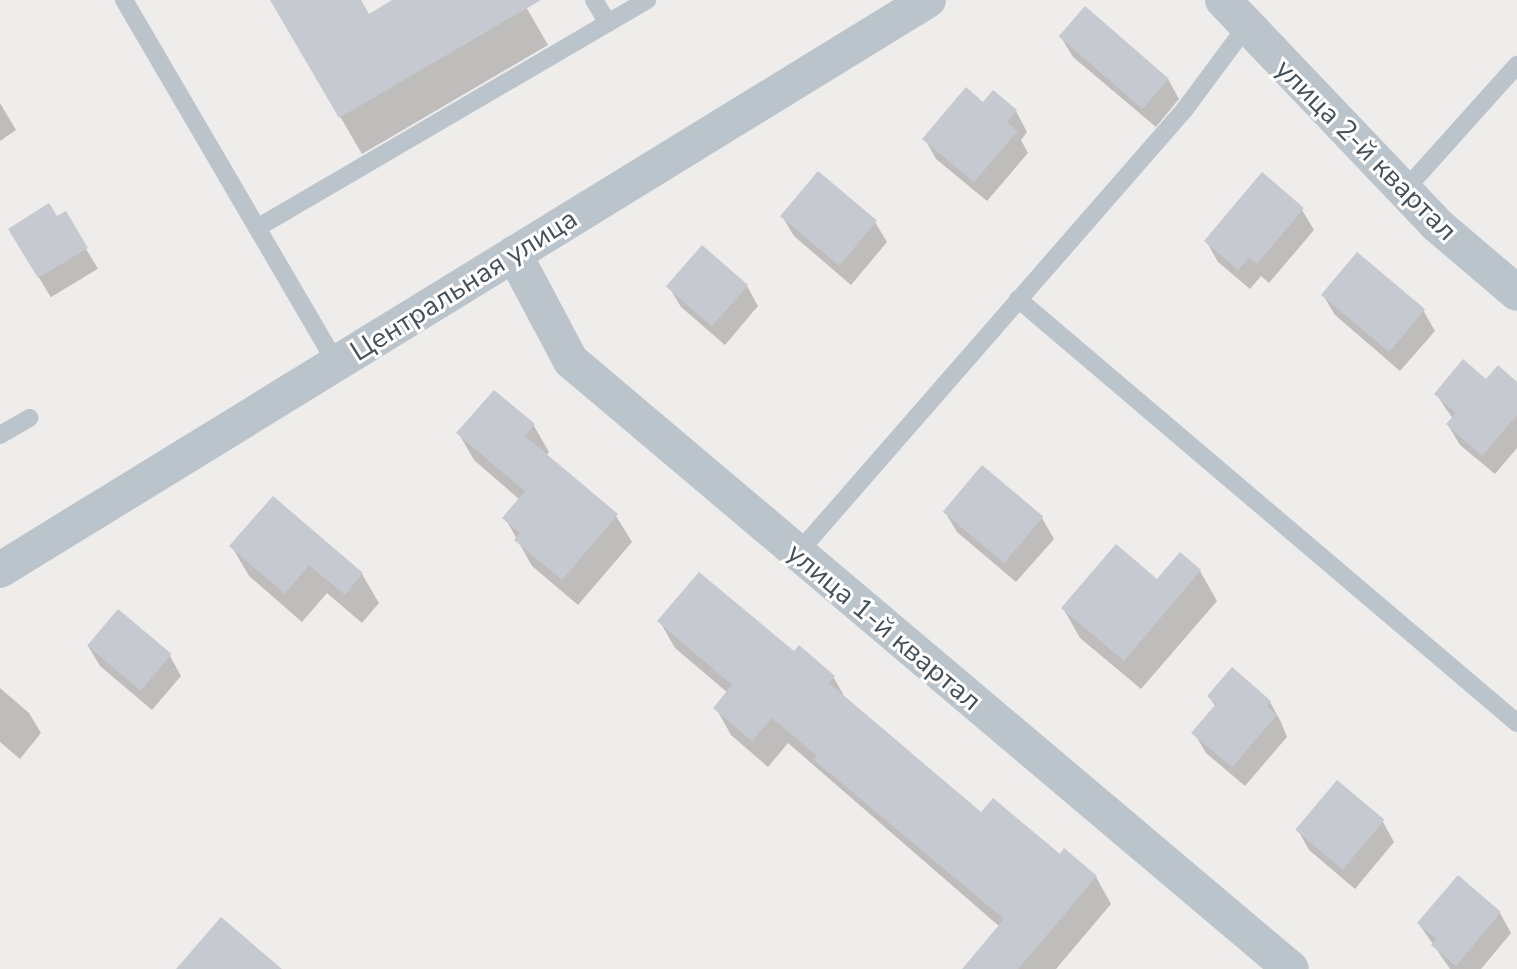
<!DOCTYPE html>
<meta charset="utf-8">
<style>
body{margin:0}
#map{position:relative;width:1517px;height:969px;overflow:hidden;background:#efecec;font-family:"Nunito Sans",sans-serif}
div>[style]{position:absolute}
.shadow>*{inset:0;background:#0003;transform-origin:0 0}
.building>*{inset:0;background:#c6c9cf;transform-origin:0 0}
.lane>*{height:18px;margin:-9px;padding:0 9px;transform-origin:9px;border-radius:9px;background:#bbc4cb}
.street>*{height:36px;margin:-18px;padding:0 18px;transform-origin:18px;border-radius:18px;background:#bbc4cb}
span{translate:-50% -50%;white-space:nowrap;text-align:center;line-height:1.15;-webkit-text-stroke:6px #fff;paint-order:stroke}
.street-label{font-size:28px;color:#455059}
</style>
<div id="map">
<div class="shadow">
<i style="clip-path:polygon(272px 0,359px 0,368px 16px,396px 0,522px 0,548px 45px,362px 154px)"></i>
<i style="clip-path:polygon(1061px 37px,1168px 79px,1179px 99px,1156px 127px,1073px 57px)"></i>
<i style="clip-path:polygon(0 103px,16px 130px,0 141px)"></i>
<i style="clip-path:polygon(984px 105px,1016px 111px,1027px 132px,1021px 140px,1028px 153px,987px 201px,936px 159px,925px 139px)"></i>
<i style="clip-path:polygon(1302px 210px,1314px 230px,1269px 283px,1261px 276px,1250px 289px,1218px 262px,1206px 241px)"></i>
<i style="left:65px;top:214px;width:64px;height:55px;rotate:59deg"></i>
<i style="clip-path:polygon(782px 216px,875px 222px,887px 242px,851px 285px,794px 236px)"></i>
<i style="clip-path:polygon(747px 286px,758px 306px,725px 345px,681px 307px,669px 287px)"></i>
<i style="clip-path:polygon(1323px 295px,1423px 310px,1435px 331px,1400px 371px,1335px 315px)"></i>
<i style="clip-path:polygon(1487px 382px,1517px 384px,1517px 448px,1495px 474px,1460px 445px,1448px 425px,1453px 419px,1436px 394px)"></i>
<i style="clip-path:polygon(494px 392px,534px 426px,549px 452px,546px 456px,616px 516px,632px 542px,578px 605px,532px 566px,505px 518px,520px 500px,474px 460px,459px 434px)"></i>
<i style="clip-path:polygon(983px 468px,1042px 518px,1054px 539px,1016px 582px,957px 532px,945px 512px)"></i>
<i style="clip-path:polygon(232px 547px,362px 574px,379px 603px,362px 623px,327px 593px,302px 622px,249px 576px)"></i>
<i style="clip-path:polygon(1200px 571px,1217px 601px,1141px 689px,1080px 638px,1063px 608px)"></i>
<i style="clip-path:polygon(660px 622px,795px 654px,834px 678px,847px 701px,981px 815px,1096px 877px,1111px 904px,1056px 969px,965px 969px,1000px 927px,788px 743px,768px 767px,731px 735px,716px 708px,728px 693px,675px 648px)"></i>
<i style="clip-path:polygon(88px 646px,170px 656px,181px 676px,152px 710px,100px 666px)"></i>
<i style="clip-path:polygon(0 688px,29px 713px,41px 733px,20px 759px,0 742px)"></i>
<i style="clip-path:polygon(1209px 697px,1270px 702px,1281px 722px,1287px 737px,1245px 786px,1206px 753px,1194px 733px,1216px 707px)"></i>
<i style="clip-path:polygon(1337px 783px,1383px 822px,1394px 842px,1355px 889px,1309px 850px,1298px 830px)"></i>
<i style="clip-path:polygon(1500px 913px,1511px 933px,1481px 969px,1450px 969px,1419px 924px)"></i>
</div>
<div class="building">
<i style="clip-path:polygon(270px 0,361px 0,369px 14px,392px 0,541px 0,339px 118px)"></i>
<i style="left:1085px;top:6px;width:111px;height:40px;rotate:41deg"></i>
<i style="clip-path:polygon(966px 87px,983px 102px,993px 90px,1017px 110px,1007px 122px,1018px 131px,974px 182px,922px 139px)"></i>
<i style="left:818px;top:171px;width:77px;height:59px;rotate:40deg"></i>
<i style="clip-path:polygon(1262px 172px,1304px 208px,1257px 264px,1249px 258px,1238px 270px,1204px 241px)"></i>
<i style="clip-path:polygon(49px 203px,57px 216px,66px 211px,88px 248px,38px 278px,8px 229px)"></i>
<i style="left:702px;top:245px;width:61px;height:55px;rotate:41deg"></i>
<i style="left:1357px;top:252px;width:89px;height:56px;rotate:40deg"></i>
<i style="clip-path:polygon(1463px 359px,1486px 379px,1498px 365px,1517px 382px,1517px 415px,1482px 456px,1446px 424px,1456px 413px,1434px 394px)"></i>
<i style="clip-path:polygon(494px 390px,535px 424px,525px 436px,618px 514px,562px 580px,514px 540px,520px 533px,502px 518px,525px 491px,456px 433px)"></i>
<i style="left:982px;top:465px;width:80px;height:61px;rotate:40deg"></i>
<i style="clip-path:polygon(273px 496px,363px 573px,345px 595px,309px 565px,285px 594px,229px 546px)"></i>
<i style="clip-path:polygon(1116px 544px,1157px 579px,1180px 552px,1201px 570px,1124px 661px,1061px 608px)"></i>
<i style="clip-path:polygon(699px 572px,794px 651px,799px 645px,835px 676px,829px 683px,981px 812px,993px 798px,1060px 854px,1064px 848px,1097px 876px,1018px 969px,962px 969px,1004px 919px,814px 760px,817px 756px,772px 718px,752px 741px,713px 708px,732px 685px,657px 621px)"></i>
<i style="left:118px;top:609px;width:70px;height:48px;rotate:40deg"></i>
<i style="clip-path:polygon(1232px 667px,1271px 701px,1267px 706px,1277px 715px,1232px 767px,1191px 733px,1216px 704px,1207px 696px)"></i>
<i style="left:1337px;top:780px;width:62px;height:65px;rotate:40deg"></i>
<i style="clip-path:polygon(1458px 875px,1501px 912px,1456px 966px,1431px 945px,1436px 939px,1417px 923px)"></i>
<i style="clip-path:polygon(221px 917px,282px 969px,176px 969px)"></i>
</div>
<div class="lane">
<i style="left:124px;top:0;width:420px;rotate:59.7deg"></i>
<i style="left:594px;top:0;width:27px;rotate:59deg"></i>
<i style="left:1403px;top:192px;width:171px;rotate:-48.1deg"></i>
<i style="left:257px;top:228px;width:452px;rotate:-30.3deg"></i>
<i style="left:1018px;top:299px;width:655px;rotate:40.35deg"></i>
<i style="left:0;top:435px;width:34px;rotate:-30deg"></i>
<i style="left:797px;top:554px;width:590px;rotate:-48.91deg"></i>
<i style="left:1185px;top:109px;width:102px;rotate:-53.4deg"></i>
</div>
<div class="street">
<i style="left:1223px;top:0;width:309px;rotate:46.4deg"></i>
<i style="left:1436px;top:224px;width:106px;rotate:40.4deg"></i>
<i style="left:514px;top:254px;width:121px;rotate:62deg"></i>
<i style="left:571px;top:361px;width:942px;rotate:40.18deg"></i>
<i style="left:0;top:570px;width:1089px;rotate:-31.56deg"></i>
</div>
<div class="street-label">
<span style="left:1366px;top:150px;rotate:45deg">улица 2-й квартал</span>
<span style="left:464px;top:285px;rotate:-32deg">Центральная улица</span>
<span style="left:884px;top:627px;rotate:40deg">улица 1-й квартал</span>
</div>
</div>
